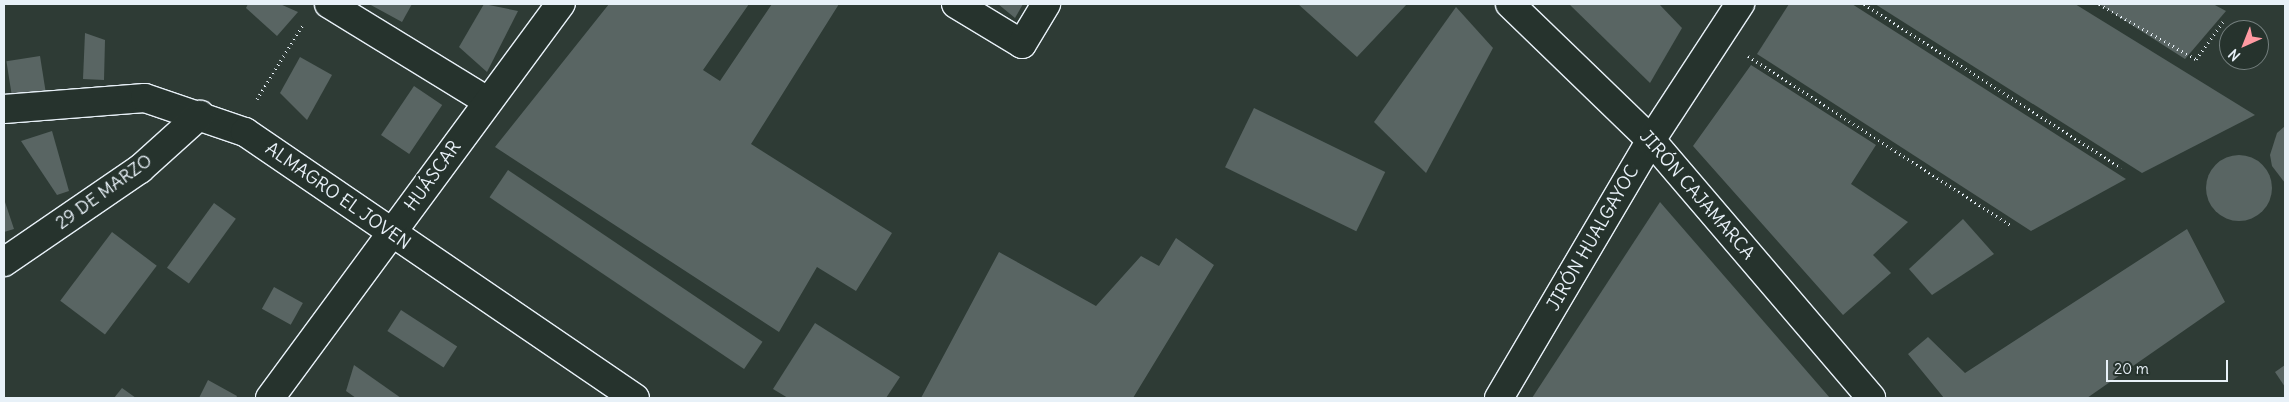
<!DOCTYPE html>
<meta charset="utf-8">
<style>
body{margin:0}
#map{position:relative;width:2289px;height:402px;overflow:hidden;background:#2e3b35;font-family:Delius,sans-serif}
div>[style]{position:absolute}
.building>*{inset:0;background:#596563;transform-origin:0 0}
.round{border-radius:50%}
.path>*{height:3px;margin-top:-1.5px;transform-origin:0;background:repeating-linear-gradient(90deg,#e8f1f8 0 1px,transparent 0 5px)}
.roads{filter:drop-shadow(1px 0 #e8f1f8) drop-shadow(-1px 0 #e8f1f8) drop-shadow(0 1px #e8f1f8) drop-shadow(0 -1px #e8f1f8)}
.minor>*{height:28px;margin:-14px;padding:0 14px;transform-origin:14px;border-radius:14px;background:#26332d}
span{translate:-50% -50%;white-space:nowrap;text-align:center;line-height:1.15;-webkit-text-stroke:5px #26332d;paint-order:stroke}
.street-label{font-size:18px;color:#e8f1f8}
.frame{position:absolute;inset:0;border:5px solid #e8f1f8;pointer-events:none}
.north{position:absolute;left:2219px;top:20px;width:50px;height:50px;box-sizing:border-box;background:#26332d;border:1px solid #747f7e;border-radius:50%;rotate:224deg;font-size:14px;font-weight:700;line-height:20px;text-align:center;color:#e8f1f8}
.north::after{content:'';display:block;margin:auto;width:18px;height:22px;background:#ff9aa2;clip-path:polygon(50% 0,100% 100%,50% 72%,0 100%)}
.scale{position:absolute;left:2106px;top:360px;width:122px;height:22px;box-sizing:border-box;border:2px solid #e8f1f8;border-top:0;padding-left:6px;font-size:15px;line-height:18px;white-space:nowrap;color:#e8f1f8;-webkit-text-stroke:4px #26332d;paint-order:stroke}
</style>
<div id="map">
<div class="building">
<i style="clip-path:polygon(248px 4px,280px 4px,298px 12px,277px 36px,246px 8px)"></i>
<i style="clip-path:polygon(369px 4px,412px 4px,402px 22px)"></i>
<i style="clip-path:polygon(484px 4px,518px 11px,487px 72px,459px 47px)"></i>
<i style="clip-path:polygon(609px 4px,749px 4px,703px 70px,720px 81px,772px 4px,839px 4px,751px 144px,892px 233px,856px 291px,817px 267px,779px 332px,495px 147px)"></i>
<i style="clip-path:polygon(998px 4px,1023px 4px,1015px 18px)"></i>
<i style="clip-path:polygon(1298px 4px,1407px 4px,1357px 57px)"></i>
<i style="clip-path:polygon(1569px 4px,1659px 4px,1682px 28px,1650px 83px)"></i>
<i style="clip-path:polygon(1789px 4px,1852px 4px,2126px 179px,2031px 231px,1757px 54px)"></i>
<i style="clip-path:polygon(1875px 4px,2075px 4px,2255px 115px,2142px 173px)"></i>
<i style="clip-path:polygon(2099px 4px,2213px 4px,2226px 11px,2185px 59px)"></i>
<i style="clip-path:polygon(1456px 7px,1493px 48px,1426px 173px,1374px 122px)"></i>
<i style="clip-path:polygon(85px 33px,105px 40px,104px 80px,83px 79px)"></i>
<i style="left:40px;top:56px;width:36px;height:34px;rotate:81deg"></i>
<i style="clip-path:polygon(300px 57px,332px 75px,307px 120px,280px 93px)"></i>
<i style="clip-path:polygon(1751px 65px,1876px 145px,1851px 184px,1908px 222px,1873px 255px,1891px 273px,1843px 315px,1693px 146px)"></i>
<i style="left:414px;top:86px;width:34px;height:59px;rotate:34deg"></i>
<i style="left:1254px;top:108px;width:146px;height:66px;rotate:26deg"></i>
<i style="clip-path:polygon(2285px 126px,2285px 183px,2272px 166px,2270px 155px,2277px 133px)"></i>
<i style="clip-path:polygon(52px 131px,69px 191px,57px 195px,21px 141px)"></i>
<i class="round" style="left:2206px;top:155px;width:66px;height:66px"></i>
<i style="left:508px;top:170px;width:307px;height:33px;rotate:34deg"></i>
<i style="clip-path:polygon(4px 199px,14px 229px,4px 232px)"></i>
<i style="clip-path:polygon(1660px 202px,1830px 398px,1532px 398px)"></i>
<i style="left:214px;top:203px;width:27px;height:80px;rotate:36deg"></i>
<i style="clip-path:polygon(1963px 219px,1994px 254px,1932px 295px,1909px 269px)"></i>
<i style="clip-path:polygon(2187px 229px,2225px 302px,2087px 398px,1944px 398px,1908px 354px,1928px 337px,1965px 373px)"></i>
<i style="left:112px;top:232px;width:56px;height:86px;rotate:37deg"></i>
<i style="clip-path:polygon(1176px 238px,1214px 265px,1133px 398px,921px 398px,999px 252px,1096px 306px,1141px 256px,1159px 266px)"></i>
<i style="left:274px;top:287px;width:33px;height:25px;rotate:29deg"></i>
<i style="left:401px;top:310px;width:67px;height:25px;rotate:33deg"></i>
<i style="clip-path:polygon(815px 323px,900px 377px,886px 398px,788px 398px,773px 389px)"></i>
<i style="clip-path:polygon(354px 365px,401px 398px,356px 398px,346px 391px)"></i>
<i style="clip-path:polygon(2285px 365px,2285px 387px,2275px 372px)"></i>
<i style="clip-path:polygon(208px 380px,237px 396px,236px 398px,199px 398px)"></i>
<i style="clip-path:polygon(122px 388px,136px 398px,114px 398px)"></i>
</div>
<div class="path">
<i style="left:1864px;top:4px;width:305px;rotate:32.5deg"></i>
<i style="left:2099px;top:4px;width:112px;rotate:29.6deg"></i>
<i style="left:2196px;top:59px;width:48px;rotate:-54.3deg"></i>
<i style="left:1748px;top:56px;width:312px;rotate:32.8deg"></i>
<i style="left:257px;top:99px;width:86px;rotate:-58.3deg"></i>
</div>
<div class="roads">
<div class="minor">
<i style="left:329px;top:4px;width:185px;rotate:31.5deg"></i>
<i style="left:956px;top:4px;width:77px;rotate:31.2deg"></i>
<i style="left:1022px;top:44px;width:47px;rotate:-59deg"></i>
<i style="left:1510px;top:4px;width:196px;rotate:44deg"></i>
<i style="left:1651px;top:140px;width:339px;rotate:49.5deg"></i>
<i style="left:4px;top:109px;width:141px;rotate:-4.5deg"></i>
<i style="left:145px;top:98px;width:106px;rotate:18.8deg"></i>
<i style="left:245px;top:132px;width:472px;rotate:34.3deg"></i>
<i style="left:4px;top:262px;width:165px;rotate:-34.4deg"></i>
<i style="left:140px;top:169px;width:81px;rotate:-42deg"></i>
<i style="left:270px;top:398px;width:490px;rotate:-53.6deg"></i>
<i style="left:1499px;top:398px;width:299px;rotate:-59.5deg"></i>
<i style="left:1651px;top:140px;width:163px;rotate:-56.8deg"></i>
</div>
</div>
<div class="street-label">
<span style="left:433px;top:176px;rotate:-54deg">HUÁSCAR</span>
<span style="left:104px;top:192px;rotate:-36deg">29 DE MARZO</span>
<span style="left:1697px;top:195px;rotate:49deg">JIRÓN CAJAMARCA</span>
<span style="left:338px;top:196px;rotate:35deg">ALMAGRO EL JOVEN</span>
<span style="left:1593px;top:238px;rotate:-60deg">JIRÓN HUALGAYOC</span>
</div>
<div class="frame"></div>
<div class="north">N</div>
<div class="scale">20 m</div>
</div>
